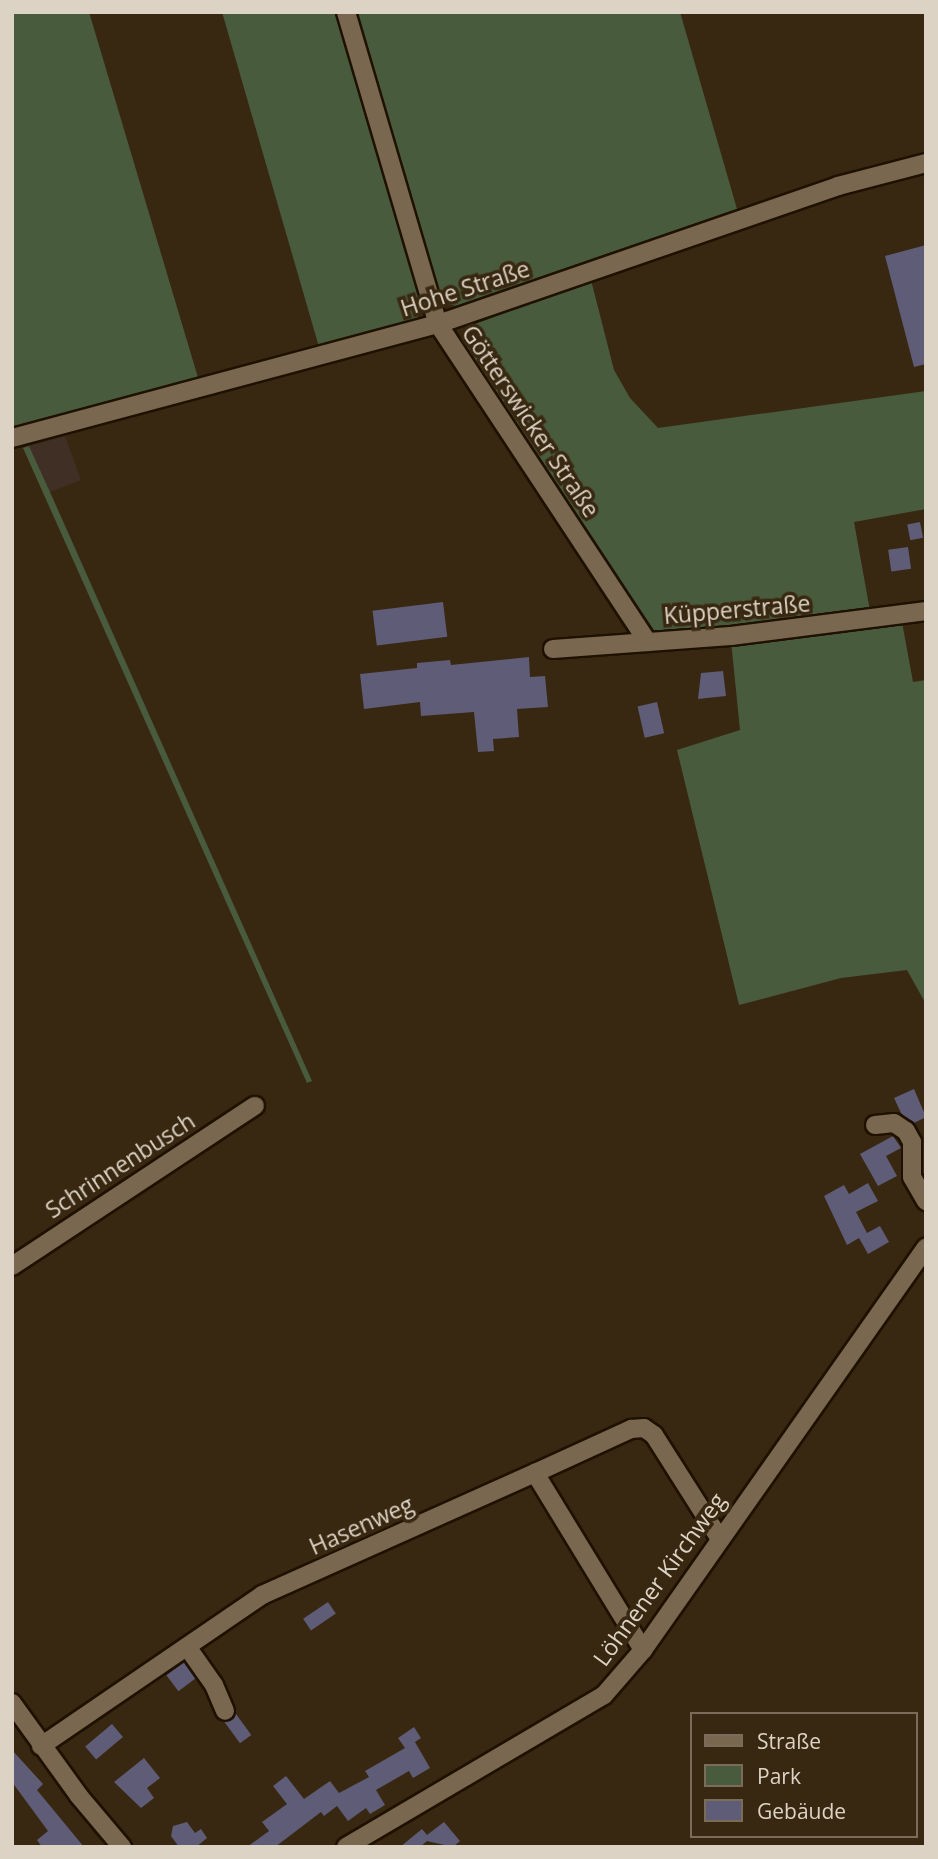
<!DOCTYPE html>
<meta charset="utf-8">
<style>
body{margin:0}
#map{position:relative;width:938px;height:1859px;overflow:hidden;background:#382811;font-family:"Open Sans",sans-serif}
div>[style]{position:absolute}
.commercial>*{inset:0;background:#3f2f24}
.green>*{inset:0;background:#495b3d}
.building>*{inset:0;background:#5e5c76;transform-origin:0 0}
.roads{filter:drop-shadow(2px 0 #1f1100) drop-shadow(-2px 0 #1f1100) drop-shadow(0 2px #1f1100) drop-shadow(0 -2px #1f1100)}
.minor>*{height:18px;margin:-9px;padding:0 9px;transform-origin:9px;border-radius:9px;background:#79674f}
span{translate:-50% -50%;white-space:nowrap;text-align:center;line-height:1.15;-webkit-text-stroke:7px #382811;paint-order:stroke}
.street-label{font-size:23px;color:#ddd3c5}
.frame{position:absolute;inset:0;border:14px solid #ddd3c5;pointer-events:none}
.legend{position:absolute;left:690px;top:1712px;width:228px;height:126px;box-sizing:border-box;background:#382811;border:2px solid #7a6c59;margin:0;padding:9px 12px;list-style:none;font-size:21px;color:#ddd3c5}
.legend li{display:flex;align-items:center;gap:14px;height:35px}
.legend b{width:35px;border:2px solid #7a6c59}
</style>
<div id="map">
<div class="commercial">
<i style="clip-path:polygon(65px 436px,81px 480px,50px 492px,29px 446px)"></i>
</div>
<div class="green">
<i style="clip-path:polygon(12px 12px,89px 12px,199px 381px,12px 431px)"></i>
<i style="clip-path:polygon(222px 12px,338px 12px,422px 298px,417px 320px,319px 347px)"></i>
<i style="clip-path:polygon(353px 12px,680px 12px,737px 209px,456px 306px,439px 302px)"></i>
<i style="clip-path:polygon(591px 280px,614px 370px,630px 398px,658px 428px,926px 391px,926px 509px,854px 522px,870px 611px,661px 634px,648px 628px,461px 344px,465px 328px)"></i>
<i style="clip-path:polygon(29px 446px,50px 492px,312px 1081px,307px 1083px,23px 448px)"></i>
<i style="clip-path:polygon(902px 622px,913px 682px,926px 680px,926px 1004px,907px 970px,841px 978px,739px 1005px,677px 750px,740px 730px,731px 641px)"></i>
</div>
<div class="building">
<i style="clip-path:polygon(926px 245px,926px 364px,914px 367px,885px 256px)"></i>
<i style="left:920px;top:522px;width:16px;height:13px;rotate:79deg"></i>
<i style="left:908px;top:547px;width:22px;height:20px;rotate:82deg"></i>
<i style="left:443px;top:602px;width:35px;height:71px;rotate:83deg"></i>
<i style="clip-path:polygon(529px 657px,530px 677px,545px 676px,548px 707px,517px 709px,519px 737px,493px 739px,494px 751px,478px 752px,474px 712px,421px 716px,420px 702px,364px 709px,360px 674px,417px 668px,417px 663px,450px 660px,451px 665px)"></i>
<i style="clip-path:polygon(723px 671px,726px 696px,698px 699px,701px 673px)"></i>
<i style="left:657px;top:702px;width:32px;height:20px;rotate:77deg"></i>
<i style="clip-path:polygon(914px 1089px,926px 1117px,914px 1123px,902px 1115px,894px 1098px)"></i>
<i style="clip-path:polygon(893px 1136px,901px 1148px,886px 1156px,897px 1176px,878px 1186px,860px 1154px)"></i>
<i style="clip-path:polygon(868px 1183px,878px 1201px,856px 1212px,867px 1233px,880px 1226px,889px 1242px,868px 1254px,859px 1238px,847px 1245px,824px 1196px,844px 1185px,849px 1194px)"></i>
<i style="left:328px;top:1602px;width:14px;height:30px;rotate:56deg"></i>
<i style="left:184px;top:1662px;width:20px;height:22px;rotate:53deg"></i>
<i style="left:236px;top:1714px;width:26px;height:14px;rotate:54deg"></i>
<i style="left:112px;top:1724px;width:17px;height:35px;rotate:50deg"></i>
<i style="clip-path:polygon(414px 1727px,421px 1738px,415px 1742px,430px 1768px,413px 1778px,409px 1771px,376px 1790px,385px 1805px,370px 1814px,366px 1808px,348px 1821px,337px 1806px,324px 1816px,321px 1812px,275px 1847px,247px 1847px,269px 1831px,262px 1822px,287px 1804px,273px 1786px,286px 1776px,304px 1799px,330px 1781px,339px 1793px,369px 1777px,365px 1771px,405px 1748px,398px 1738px)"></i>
<i style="clip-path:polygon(12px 1750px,43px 1784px,37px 1790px,84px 1847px,42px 1847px,37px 1840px,48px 1831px,12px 1782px)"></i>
<i style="clip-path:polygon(144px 1758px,160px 1778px,147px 1788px,154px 1798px,141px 1808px,114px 1782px)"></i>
<i style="clip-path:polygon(187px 1822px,195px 1833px,201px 1829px,207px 1838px,196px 1847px,179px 1847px,171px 1836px,173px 1826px)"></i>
<i style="clip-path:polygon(444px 1822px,460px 1841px,453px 1847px,427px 1841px,420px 1847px,400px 1847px,422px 1829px,427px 1835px)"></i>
</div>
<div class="roads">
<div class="minor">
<i style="left:346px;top:12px;width:325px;rotate:73.6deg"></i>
<i style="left:438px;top:324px;width:381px;rotate:56.6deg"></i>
<i style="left:12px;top:438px;width:441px;rotate:-15deg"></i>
<i style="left:438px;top:324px;width:423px;rotate:-19deg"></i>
<i style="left:838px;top:186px;width:91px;rotate:-14.6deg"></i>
<i style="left:553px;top:649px;width:178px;rotate:-4.2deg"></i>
<i style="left:731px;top:636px;width:197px;rotate:-7.3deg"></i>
<i style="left:875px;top:1125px;width:19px;rotate:-6deg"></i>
<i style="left:894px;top:1123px;width:14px;rotate:34deg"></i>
<i style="left:906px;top:1131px;width:13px;rotate:61deg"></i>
<i style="left:912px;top:1142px;width:35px;rotate:90deg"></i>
<i style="left:912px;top:1177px;width:28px;rotate:60deg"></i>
<i style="left:12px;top:1266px;width:291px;rotate:-33.4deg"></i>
<i style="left:535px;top:1473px;width:106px;rotate:-24.6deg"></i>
<i style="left:631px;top:1429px;width:13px;rotate:-4deg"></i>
<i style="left:644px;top:1428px;width:12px;rotate:35deg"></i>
<i style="left:654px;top:1435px;width:123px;rotate:57.6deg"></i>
<i style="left:188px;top:1648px;width:45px;rotate:54.9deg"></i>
<i style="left:214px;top:1685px;width:28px;rotate:67deg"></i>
<i style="left:12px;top:1703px;width:115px;rotate:54.2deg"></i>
<i style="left:79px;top:1796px;width:67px;rotate:49.9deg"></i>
<i style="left:41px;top:1746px;width:268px;rotate:-34.3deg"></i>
<i style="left:262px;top:1595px;width:299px;rotate:-24.1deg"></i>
<i style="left:535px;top:1473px;width:207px;rotate:58.6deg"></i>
<i style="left:346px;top:1847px;width:299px;rotate:-30.5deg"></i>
<i style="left:604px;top:1695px;width:60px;rotate:-49.1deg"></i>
<i style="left:643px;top:1650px;width:492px;rotate:-54.9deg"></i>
</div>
</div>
<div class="street-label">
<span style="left:465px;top:288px;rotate:-18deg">Hohe Straße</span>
<span style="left:531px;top:421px;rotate:56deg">Götterswicker Straße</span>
<span style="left:737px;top:609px;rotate:-5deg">Küpperstraße</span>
<span style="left:120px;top:1165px;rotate:-33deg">Schrinnenbusch</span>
<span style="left:361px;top:1525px;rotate:-24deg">Hasenweg</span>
<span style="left:659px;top:1579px;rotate:-54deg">Löhnener Kirchweg</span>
</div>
<div class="frame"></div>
<ul class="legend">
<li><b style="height:9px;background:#79674f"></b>Straße</li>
<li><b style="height:19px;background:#495b3d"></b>Park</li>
<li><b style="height:19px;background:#5e5c76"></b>Gebäude</li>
</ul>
</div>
